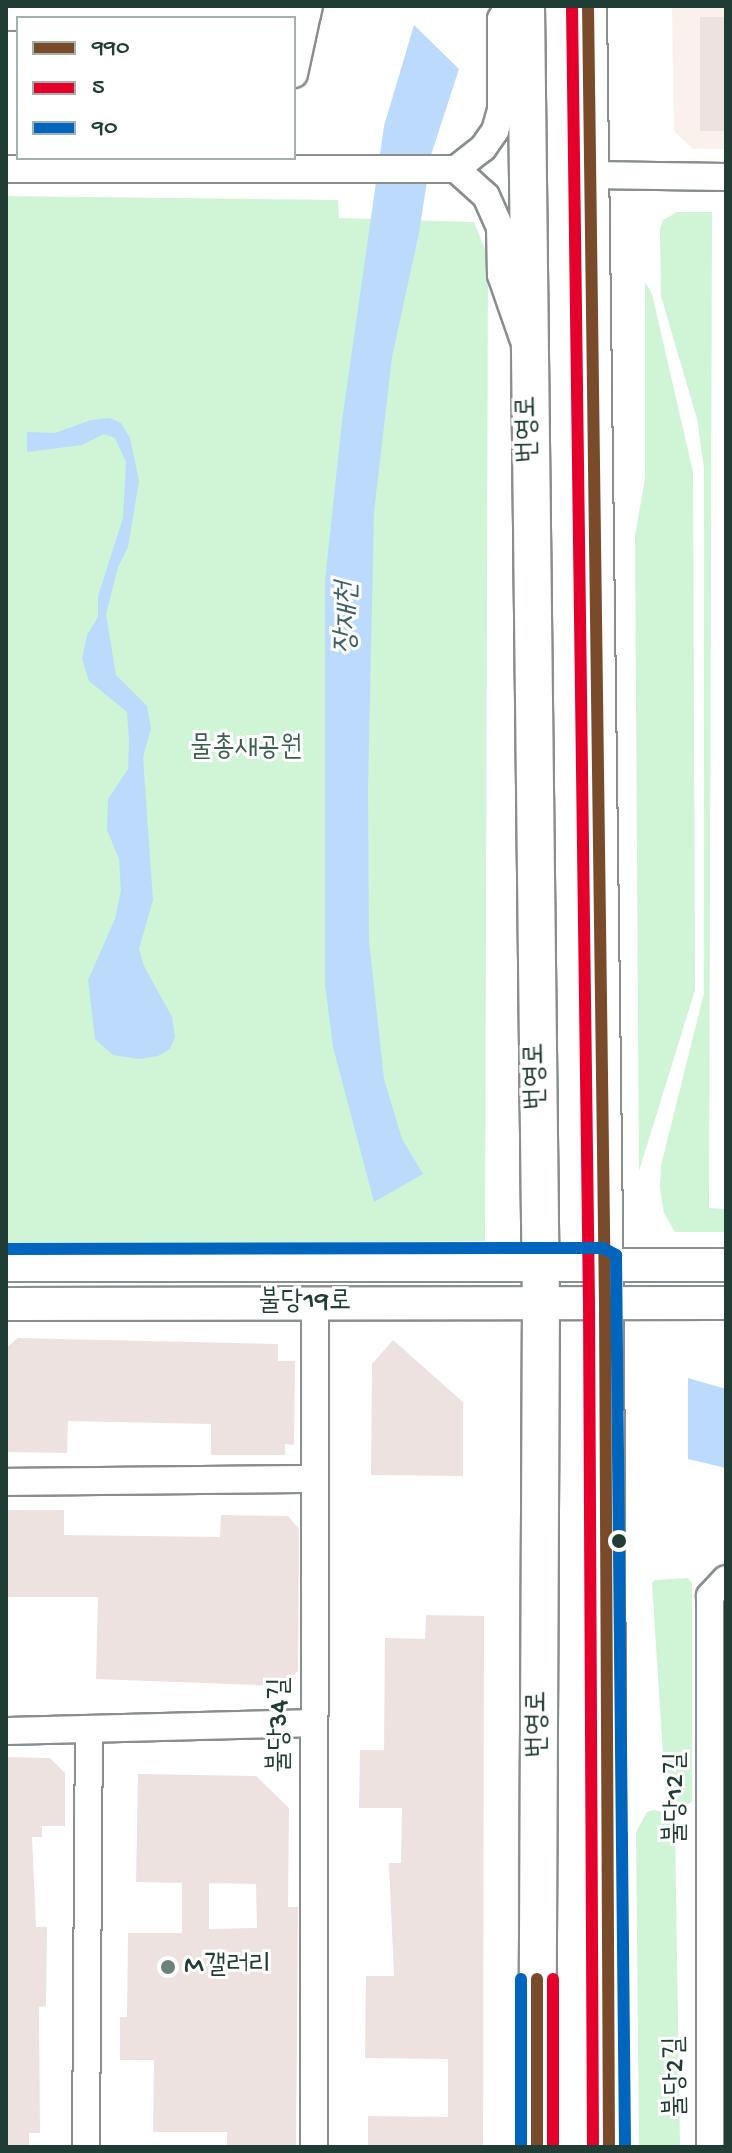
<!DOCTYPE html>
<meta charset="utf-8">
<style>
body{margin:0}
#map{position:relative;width:732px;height:2153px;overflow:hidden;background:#fff;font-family:"Gochi Hand","Poor Story",sans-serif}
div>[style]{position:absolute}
.built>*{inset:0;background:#faf1ed}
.green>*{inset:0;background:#cff4d6}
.water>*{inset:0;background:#bcdbfc}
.building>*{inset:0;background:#ede2df;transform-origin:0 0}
.roads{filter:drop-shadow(2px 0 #898f8d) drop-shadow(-2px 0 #898f8d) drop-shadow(0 2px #898f8d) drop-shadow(0 -2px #898f8d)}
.minor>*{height:26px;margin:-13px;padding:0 13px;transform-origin:13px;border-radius:13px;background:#fff}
.tertiary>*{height:32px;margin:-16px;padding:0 16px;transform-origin:16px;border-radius:16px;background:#fff}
.secondary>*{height:36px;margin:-18px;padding:0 18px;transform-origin:18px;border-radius:18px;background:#fff}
.bus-1>*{height:12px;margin:-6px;padding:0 6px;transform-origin:6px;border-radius:6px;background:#7a4b2a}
.bus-2>*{height:12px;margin:-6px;padding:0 6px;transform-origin:6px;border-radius:6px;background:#e4002b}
.bus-3>*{height:12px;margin:-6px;padding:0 6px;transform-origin:6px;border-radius:6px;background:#0065bd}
.dots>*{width:22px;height:22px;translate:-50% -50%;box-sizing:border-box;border:4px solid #fff;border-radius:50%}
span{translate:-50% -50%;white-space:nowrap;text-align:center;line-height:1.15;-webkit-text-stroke:6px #fff;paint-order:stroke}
.street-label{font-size:28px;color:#1f3d34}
.park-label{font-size:28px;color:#3a604e}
.poi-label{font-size:28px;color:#1f3d34}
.left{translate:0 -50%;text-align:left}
.water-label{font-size:30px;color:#3f6166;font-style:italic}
.frame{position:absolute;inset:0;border:8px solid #1f3d34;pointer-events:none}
.legend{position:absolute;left:16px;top:16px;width:280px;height:144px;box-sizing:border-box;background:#fff;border:2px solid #a5b1ae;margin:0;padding:10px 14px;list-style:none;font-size:24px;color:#1f3d34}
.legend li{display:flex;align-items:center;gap:16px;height:40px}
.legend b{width:40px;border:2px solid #a5b1ae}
</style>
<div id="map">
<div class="built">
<i style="clip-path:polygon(672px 6px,726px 6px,726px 149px,693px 149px,674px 131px)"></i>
</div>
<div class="green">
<i style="clip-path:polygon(6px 196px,338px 200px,339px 218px,474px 222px,488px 257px,485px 1241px,6px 1246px)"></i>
<i style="clip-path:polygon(677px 212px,712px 212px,709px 1208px,726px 1209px,726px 1232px,675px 1232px,664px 1213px,660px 1188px,661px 1165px,704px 993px,704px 468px,697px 419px,661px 296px,660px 229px,663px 220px)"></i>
<i style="clip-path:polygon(645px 282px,652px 294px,693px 472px,695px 990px,639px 1171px,635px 536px,645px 478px)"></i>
<i style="clip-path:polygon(688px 1578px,692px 1583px,692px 1802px,686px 1805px,666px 1801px,652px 1583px,655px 1580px)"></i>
<i style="clip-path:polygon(654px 1810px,667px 1813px,675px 1829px,680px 2147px,639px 2147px,636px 1832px,647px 1812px)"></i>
</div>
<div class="water">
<i style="clip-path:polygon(414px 25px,459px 69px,431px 155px,419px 233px,392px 357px,374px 512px,368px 789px,369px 941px,384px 1079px,402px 1139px,423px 1174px,374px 1202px,333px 1047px,325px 984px,325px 581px,342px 421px,384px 126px)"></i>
<i style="clip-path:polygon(110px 418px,121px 423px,130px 438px,139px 481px,128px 547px,118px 567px,106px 614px,116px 675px,147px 706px,151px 728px,143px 757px,153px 900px,139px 949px,144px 966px,172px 1017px,175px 1037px,170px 1049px,158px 1056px,139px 1059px,113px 1055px,95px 1039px,88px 980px,115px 919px,121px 891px,119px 859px,107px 830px,108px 799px,128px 769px,129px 741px,127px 712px,89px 681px,82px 659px,87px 635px,98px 617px,98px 596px,123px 518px,126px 462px,115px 438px,104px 434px,82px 445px,27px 452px,27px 432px,55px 433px,91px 420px)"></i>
<i style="clip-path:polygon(688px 1378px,726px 1389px,726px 1468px,688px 1459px)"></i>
</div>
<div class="building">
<i style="left:700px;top:17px;width:26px;height:114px"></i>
<i style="clip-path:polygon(18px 1338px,278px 1344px,278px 1361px,295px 1361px,294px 1445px,285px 1444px,285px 1455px,211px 1455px,211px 1424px,68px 1421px,67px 1453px,6px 1452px,6px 1348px)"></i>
<i style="clip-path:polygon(393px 1340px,463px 1402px,463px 1476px,371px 1475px,372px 1364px)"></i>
<i style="clip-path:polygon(6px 1510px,64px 1510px,64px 1535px,220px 1537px,221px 1515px,288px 1516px,299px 1529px,298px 1671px,282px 1686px,96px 1679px,98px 1597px,6px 1597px)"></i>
<i style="clip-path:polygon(426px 1615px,484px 1616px,483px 2147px,368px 2147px,368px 2116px,448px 2117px,448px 2059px,365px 2058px,366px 1976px,394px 1976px,389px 1863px,401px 1863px,402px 1808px,359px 1808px,360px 1750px,384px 1750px,385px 1638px,425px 1639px)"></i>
<i style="clip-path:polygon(6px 1757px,50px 1758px,65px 1773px,65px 1826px,42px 1826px,42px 1837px,32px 1837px,36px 1927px,47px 1927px,46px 2006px,39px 2007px,40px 2133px,29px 2133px,29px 2147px,6px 2147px)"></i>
<i style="clip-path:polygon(evenodd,138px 1774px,256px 1776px,289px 1808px,288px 1907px,298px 1907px,296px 2147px,227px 2147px,227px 2132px,153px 2132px,154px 2060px,120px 2060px,120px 2017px,127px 2017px,128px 1933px,182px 1933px,182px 1883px,136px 1882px,138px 1774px,209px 1883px,256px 1884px,257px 1928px,209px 1929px,209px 1883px)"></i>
</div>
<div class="roads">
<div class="minor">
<i style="left:6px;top:17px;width:301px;rotate:-0.6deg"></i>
<i style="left:307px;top:14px;width:8px;rotate:-76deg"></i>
<i style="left:294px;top:74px;width:61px;rotate:-77.8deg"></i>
<i style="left:6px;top:169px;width:450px"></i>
<i style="left:456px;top:169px;width:34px;rotate:-38deg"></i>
<i style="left:483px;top:148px;width:21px;rotate:-55deg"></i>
<i style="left:495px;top:131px;width:22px;rotate:-74deg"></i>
<i style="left:501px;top:110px;width:91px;rotate:-90deg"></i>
<i style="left:501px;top:19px;width:15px;rotate:-62deg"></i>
<i style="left:456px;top:169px;width:40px;rotate:42deg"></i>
<i style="left:486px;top:196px;width:34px;rotate:66deg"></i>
<i style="left:500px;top:227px;width:48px;rotate:88.8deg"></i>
<i style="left:501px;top:275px;width:67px;rotate:70.8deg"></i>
<i style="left:589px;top:175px;width:137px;rotate:0.8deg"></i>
<i style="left:6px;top:1482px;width:308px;rotate:-0.6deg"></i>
<i style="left:6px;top:1731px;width:306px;rotate:-1.5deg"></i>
<i style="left:86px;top:2147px;width:418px;rotate:-89.6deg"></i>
<i style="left:314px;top:2147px;width:843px;rotate:-89.93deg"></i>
<i style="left:710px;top:2147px;width:551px;rotate:-90deg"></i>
<i style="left:710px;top:1596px;width:23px;rotate:-47deg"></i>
</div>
<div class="tertiary">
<i style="left:6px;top:1265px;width:720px"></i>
<i style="left:6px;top:1304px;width:720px;rotate:-0.08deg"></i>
</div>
<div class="secondary">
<i style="left:526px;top:6px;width:1295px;rotate:89.34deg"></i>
<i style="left:541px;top:1301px;width:846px;rotate:90.27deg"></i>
<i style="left:588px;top:6px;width:1296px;rotate:89.25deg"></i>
<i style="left:605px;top:1302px;width:845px;rotate:89.73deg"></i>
</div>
</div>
<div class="bus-1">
<i style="left:588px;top:6px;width:1296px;rotate:89.25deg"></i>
<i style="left:605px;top:1302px;width:845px;rotate:89.73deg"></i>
<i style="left:537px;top:1979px;width:168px;rotate:90deg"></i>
</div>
<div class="bus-2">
<i style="left:572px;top:6px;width:1296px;rotate:89.25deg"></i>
<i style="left:589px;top:1302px;width:845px;rotate:89.73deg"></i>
<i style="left:553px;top:1979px;width:168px;rotate:90deg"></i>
</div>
<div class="bus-3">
<i style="left:6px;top:1249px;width:597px;rotate:-0.1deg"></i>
<i style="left:603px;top:1248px;width:15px;rotate:28deg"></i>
<i style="left:616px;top:1255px;width:892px;rotate:89.42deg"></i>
<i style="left:521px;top:1979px;width:168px;rotate:90deg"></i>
</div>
<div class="dots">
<i style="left:619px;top:1541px;background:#1f3d34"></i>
<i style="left:168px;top:1967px;background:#6d817b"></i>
</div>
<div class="street-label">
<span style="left:529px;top:429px;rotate:-91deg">번영로</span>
<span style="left:537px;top:1076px;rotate:-91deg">번영로</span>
<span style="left:305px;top:1303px">불당19로</span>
<span style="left:539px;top:1724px;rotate:-90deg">번영로</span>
<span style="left:281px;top:1725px;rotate:-90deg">불당34길</span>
<span style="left:677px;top:1798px;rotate:-90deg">불당12길</span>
<span style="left:677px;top:2077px;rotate:-91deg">불당2길</span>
</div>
<div class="park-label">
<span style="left:246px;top:749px">물총새공원</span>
</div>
<div class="poi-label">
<span class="left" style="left:184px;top:1967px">M갤러리</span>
</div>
<div class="water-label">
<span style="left:349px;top:618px;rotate:-89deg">장재천</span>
</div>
<div class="frame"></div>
<ul class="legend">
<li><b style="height:10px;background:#7a4b2a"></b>990</li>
<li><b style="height:10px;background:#e4002b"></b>5</li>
<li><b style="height:10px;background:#0065bd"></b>90</li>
</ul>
</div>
